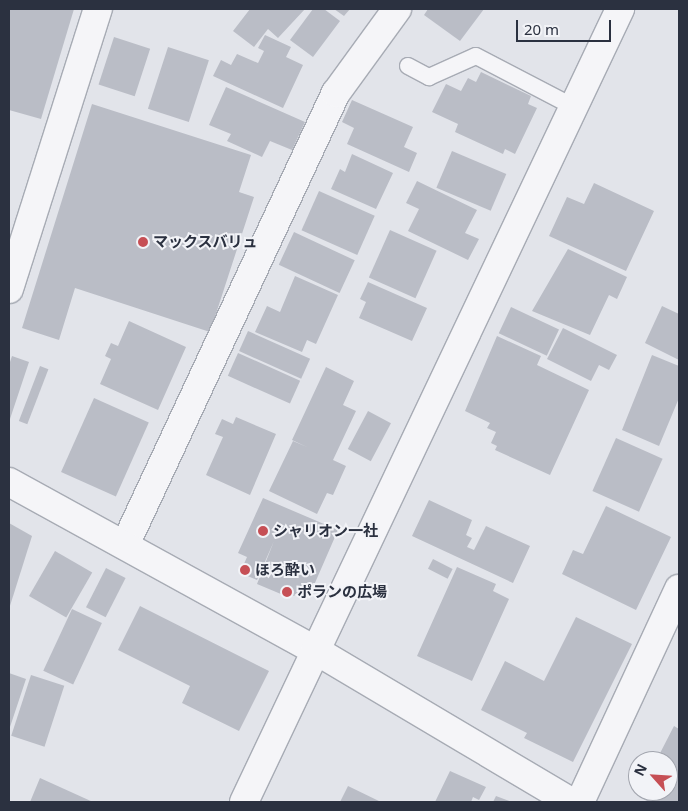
<!DOCTYPE html>
<meta charset="utf-8">
<style>
body{margin:0}
#map{position:relative;width:688px;height:811px;overflow:hidden;background:#e2e4ea;font-family:"Noto Sans","Noto Sans JP",sans-serif}
div>[style]{position:absolute}
.building>*{inset:0;background:#babdc6;transform-origin:0 0}
.roads{filter:drop-shadow(1px 0 #a7abb4) drop-shadow(-1px 0 #a7abb4) drop-shadow(0 1px #a7abb4) drop-shadow(0 -1px #a7abb4)}
.service>*{height:16px;margin:-8px;padding:0 8px;transform-origin:8px;border-radius:8px;background:#f5f5f8}
.minor>*{height:28px;margin:-14px;padding:0 14px;transform-origin:14px;border-radius:14px;background:#f5f5f8}
.tertiary>*{height:28px;margin:-14px;padding:0 14px;transform-origin:14px;border-radius:14px;background:#f5f5f8}
.dots>*{width:14px;height:14px;translate:-50% -50%;box-sizing:border-box;border:2px solid #f2f3f7;border-radius:50%}
span{translate:-50% -50%;white-space:nowrap;text-align:center;line-height:1.15;-webkit-text-stroke:4px #f2f3f7;paint-order:stroke}
.poi-label{font-size:15px;color:#2b3140;font-weight:700}
.left{translate:0 -50%;text-align:left}
.frame{position:absolute;inset:0;border:10px solid #2b3140;pointer-events:none}
.north{position:absolute;left:628px;top:751px;width:50px;height:50px;box-sizing:border-box;background:#f2f3f7;border:1px solid #a2a5ae;border-radius:50%;rotate:296deg;font-size:14px;font-weight:700;line-height:20px;text-align:center;color:#2b3140}
.north::after{content:'';display:block;margin:auto;width:18px;height:22px;background:#c64f55;clip-path:polygon(50% 0,100% 100%,50% 72%,0 100%)}
.scale{position:absolute;left:516px;top:20px;width:95px;height:22px;box-sizing:border-box;border:2px solid #2b3140;border-top:0;padding-left:6px;font-size:15px;line-height:18px;white-space:nowrap;color:#2b3140;-webkit-text-stroke:4px #f2f3f7;paint-order:stroke}
</style>
<div id="map">
<div class="building">
<i style="clip-path:polygon(9px 9px,74px 9px,41px 119px,9px 110px)"></i>
<i style="clip-path:polygon(250px 9px,305px 9px,278px 38px,268px 29px,254px 47px,233px 31px)"></i>
<i style="clip-path:polygon(313px 9px,324px 9px,340px 21px,313px 57px,290px 40px)"></i>
<i style="clip-path:polygon(334px 9px,350px 9px,344px 16px)"></i>
<i style="clip-path:polygon(428px 9px,484px 9px,460px 41px,424px 15px)"></i>
<i style="clip-path:polygon(265px 35px,291px 47px,286px 57px,303px 65px,283px 108px,213px 76px,221px 60px,231px 65px,237px 54px,258px 63px,264px 51px,258px 48px)"></i>
<i style="left:114px;top:37px;width:38px;height:50px;rotate:18deg"></i>
<i style="left:168px;top:47px;width:43px;height:65px;rotate:18deg"></i>
<i style="clip-path:polygon(481px 72px,531px 96px,528px 104px,537px 108px,515px 154px,505px 149px,503px 154px,455px 132px,458px 124px,432px 112px,446px 84px,461px 91px,468px 78px,476px 82px)"></i>
<i style="clip-path:polygon(226px 87px,305px 122px,292px 150px,270px 141px,262px 157px,227px 141px,231px 134px,209px 125px)"></i>
<i style="clip-path:polygon(352px 100px,413px 127px,404px 147px,417px 153px,409px 172px,347px 144px,354px 128px,342px 122px)"></i>
<i style="clip-path:polygon(92px 104px,251px 155px,239px 192px,254px 197px,210px 332px,75px 288px,59px 340px,22px 328px)"></i>
<i style="left:452px;top:151px;width:59px;height:40px;rotate:23deg"></i>
<i style="clip-path:polygon(352px 154px,393px 173px,376px 209px,331px 189px,340px 169px,345px 172px)"></i>
<i style="clip-path:polygon(417px 181px,477px 210px,465px 233px,479px 239px,468px 260px,408px 231px,419px 209px,406px 203px)"></i>
<i style="clip-path:polygon(594px 183px,654px 211px,626px 271px,549px 236px,567px 197px,584px 204px)"></i>
<i style="left:319px;top:191px;width:61px;height:43px;rotate:24deg"></i>
<i style="left:390px;top:230px;width:51px;height:52px;rotate:24deg"></i>
<i style="left:294px;top:232px;width:67px;height:36px;rotate:25deg"></i>
<i style="clip-path:polygon(568px 249px,627px 277px,617px 299px,609px 295px,590px 335px,532px 311px)"></i>
<i style="clip-path:polygon(295px 276px,338px 295px,316px 344px,307px 340px,302px 352px,255px 332px,267px 306px,280px 312px)"></i>
<i style="clip-path:polygon(368px 282px,427px 308px,412px 341px,359px 318px,366px 302px,360px 299px)"></i>
<i style="clip-path:polygon(662px 306px,679px 314px,679px 360px,645px 343px)"></i>
<i style="left:511px;top:307px;width:53px;height:29px;rotate:25deg"></i>
<i style="clip-path:polygon(129px 321px,186px 347px,158px 410px,100px 384px,111px 359px,105px 356px,111px 343px,118px 346px)"></i>
<i style="clip-path:polygon(563px 328px,617px 355px,609px 370px,599px 365px,591px 381px,547px 359px)"></i>
<i style="left:248px;top:331px;width:68px;height:22px;rotate:24deg"></i>
<i style="clip-path:polygon(497px 336px,541px 356px,537px 365px,589px 390px,550px 475px,495px 450px,497px 446px,491px 443px,496px 432px,487px 428px,490px 423px,465px 411px)"></i>
<i style="left:238px;top:353px;width:68px;height:25px;rotate:24deg"></i>
<i style="clip-path:polygon(652px 355px,679px 366px,679px 398px,659px 446px,622px 430px)"></i>
<i style="clip-path:polygon(12px 356px,29px 362px,10px 419px,9px 365px)"></i>
<i style="left:40px;top:366px;width:9px;height:59px;rotate:21deg"></i>
<i style="clip-path:polygon(326px 367px,354px 381px,343px 405px,356px 411px,333px 460px,346px 466px,333px 495px,327px 493px,317px 514px,269px 491px,293px 441px,307px 447px,292px 440px)"></i>
<i style="left:94px;top:398px;width:60px;height:81px;rotate:24deg"></i>
<i style="left:368px;top:411px;width:26px;height:43px;rotate:28deg"></i>
<i style="clip-path:polygon(236px 417px,276px 434px,250px 495px,206px 475px,223px 437px,215px 434px,222px 419px,233px 424px)"></i>
<i style="left:616px;top:438px;width:51px;height:58px;rotate:24deg"></i>
<i style="clip-path:polygon(263px 498px,338px 530px,311px 592px,288px 597px,257px 584px,274px 541px,257px 580px,240px 573px,247px 557px,238px 553px)"></i>
<i style="clip-path:polygon(429px 500px,472px 520px,466px 535px,472px 538px,467px 547px,474px 550px,486px 526px,530px 546px,513px 583px,412px 536px)"></i>
<i style="clip-path:polygon(606px 506px,671px 537px,636px 610px,562px 574px,573px 550px,583px 554px)"></i>
<i style="clip-path:polygon(9px 523px,32px 536px,9px 609px)"></i>
<i style="left:55px;top:551px;width:43px;height:52px;rotate:30deg"></i>
<i style="left:433px;top:559px;width:22px;height:11px;rotate:27deg"></i>
<i style="clip-path:polygon(457px 567px,496px 584px,493px 591px,509px 599px,472px 681px,417px 656px)"></i>
<i style="left:106px;top:568px;width:22px;height:44px;rotate:27deg"></i>
<i style="clip-path:polygon(140px 606px,269px 671px,239px 731px,182px 703px,190px 686px,118px 650px)"></i>
<i style="left:72px;top:609px;width:33px;height:68px;rotate:25deg"></i>
<i style="clip-path:polygon(576px 617px,632px 644px,573px 762px,524px 738px,527px 733px,481px 710px,505px 661px,544px 681px)"></i>
<i style="clip-path:polygon(9px 673px,26px 679px,9px 730px)"></i>
<i style="left:31px;top:675px;width:35px;height:64px;rotate:18deg"></i>
<i style="clip-path:polygon(674px 726px,679px 729px,679px 802px,649px 802px,639px 797px,641px 791px,668px 791px,668px 761px,656px 761px)"></i>
<i style="clip-path:polygon(450px 771px,486px 787px,479px 800px,473px 797px,471px 802px,435px 802px)"></i>
<i style="clip-path:polygon(40px 778px,93px 802px,30px 802px)"></i>
<i style="clip-path:polygon(348px 786px,381px 802px,340px 802px)"></i>
<i style="clip-path:polygon(496px 796px,512px 802px,493px 802px)"></i>
</div>
<div class="roads">
<div class="service">
<i style="left:408px;top:66px;width:24px;rotate:28deg"></i>
<i style="left:429px;top:77px;width:51px;rotate:-24.1deg"></i>
<i style="left:476px;top:56px;width:110px;rotate:27.5deg"></i>
</div>
<div class="minor">
<i style="left:9px;top:289px;width:294px;rotate:-72.4deg"></i>
<i style="left:125px;top:545px;width:499px;rotate:-65deg"></i>
<i style="left:336px;top:93px;width:104px;rotate:-54deg"></i>
<i style="left:580px;top:802px;width:235px;rotate:-65.1deg"></i>
</div>
<div class="tertiary">
<i style="left:9px;top:482px;width:349px;rotate:28.8deg"></i>
<i style="left:315px;top:650px;width:298px;rotate:30.7deg"></i>
<i style="left:244px;top:802px;width:878px;rotate:-64.63deg"></i>
</div>
</div>
<div class="dots">
<i style="left:143px;top:242px;background:#c64f55"></i>
<i style="left:263px;top:531px;background:#c64f55"></i>
<i style="left:245px;top:570px;background:#c64f55"></i>
<i style="left:287px;top:592px;background:#c64f55"></i>
</div>
<div class="poi-label">
<span class="left" style="left:153px;top:242px">マックスバリュ</span>
<span class="left" style="left:273px;top:531px">シャリオン一社</span>
<span class="left" style="left:255px;top:570px">ほろ酔い</span>
<span class="left" style="left:297px;top:592px">ポランの広場</span>
</div>
<div class="frame"></div>
<div class="north">N</div>
<div class="scale">20 m</div>
</div>
